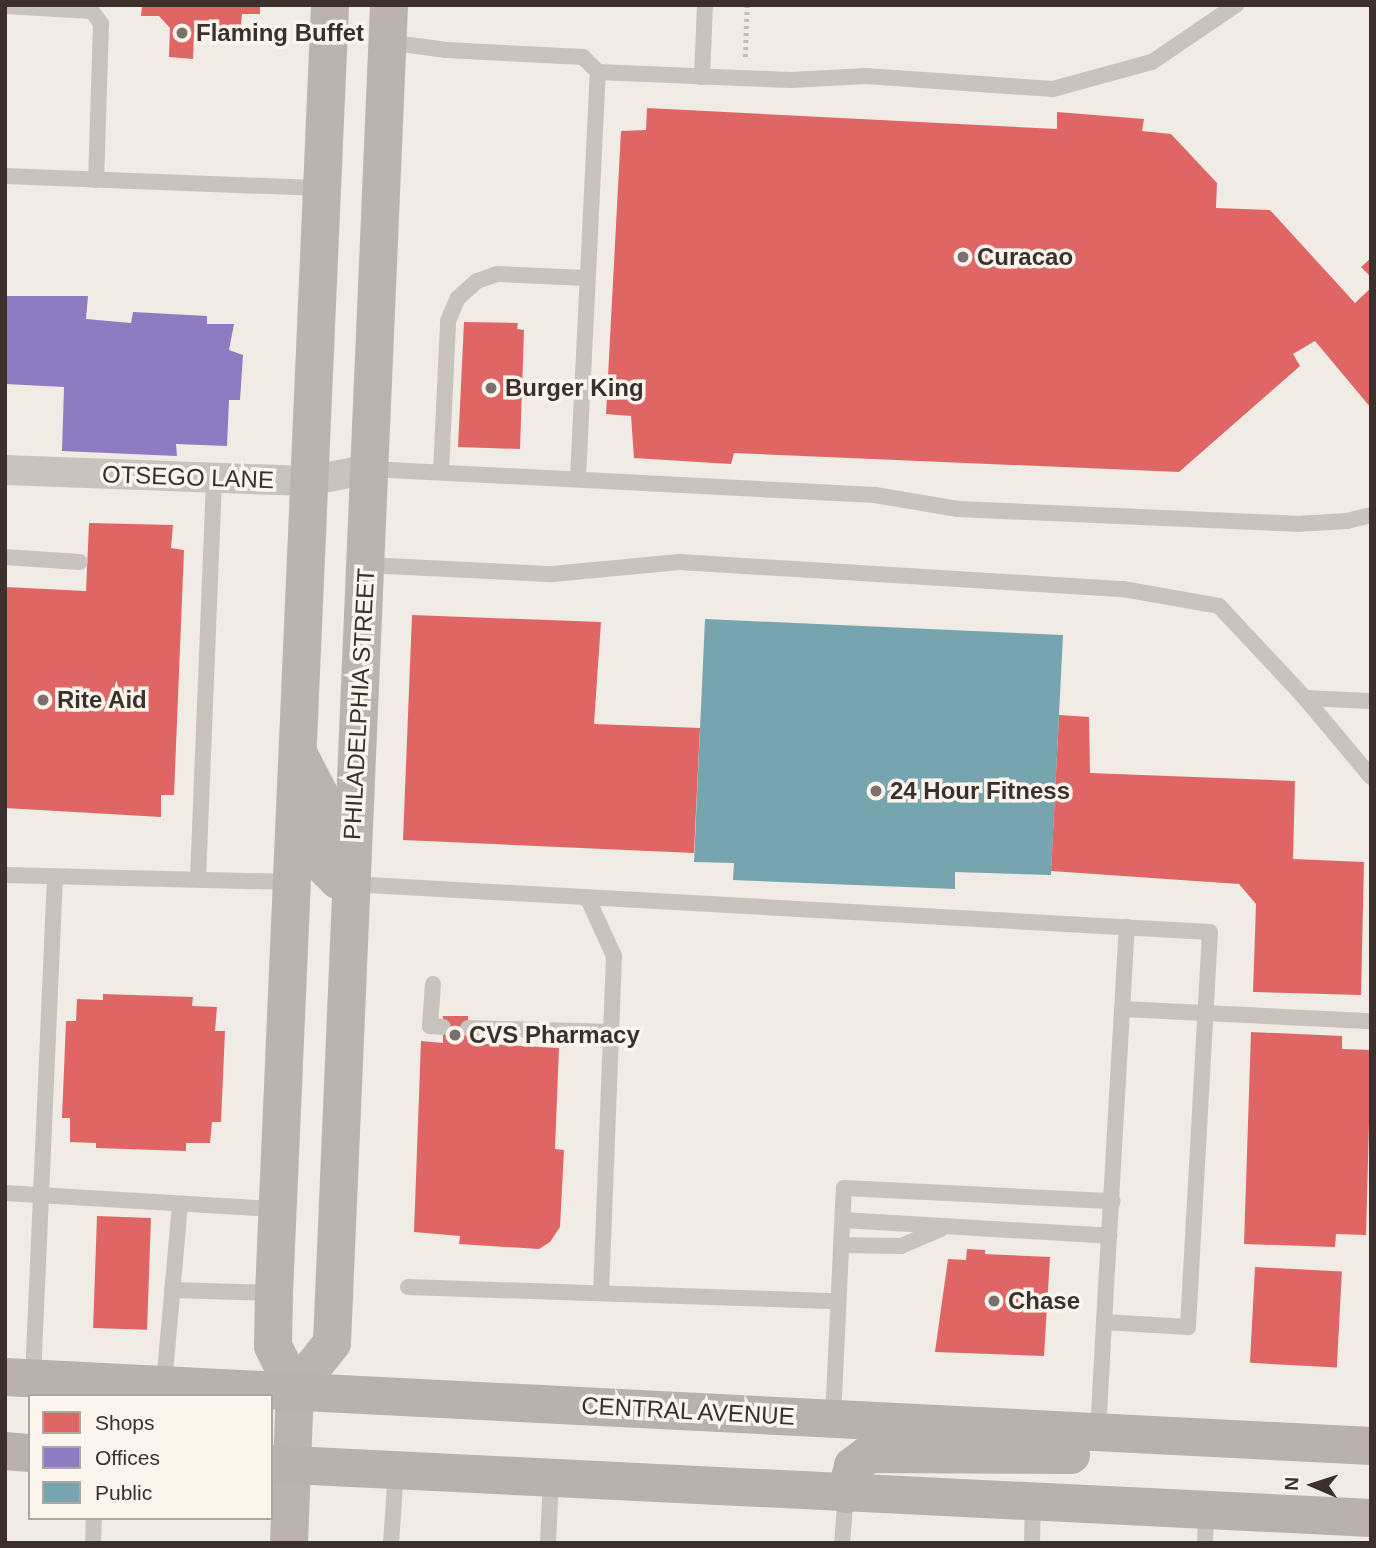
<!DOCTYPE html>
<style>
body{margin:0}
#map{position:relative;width:1376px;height:1548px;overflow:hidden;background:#f0ebe5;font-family:Helvetica,sans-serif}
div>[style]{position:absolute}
.shops>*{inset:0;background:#e06666;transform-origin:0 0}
.offices>*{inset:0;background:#8e7cc3}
.public>*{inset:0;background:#76a5af}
.path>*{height:4.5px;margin-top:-2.25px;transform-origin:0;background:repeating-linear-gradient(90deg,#c2bbb6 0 3.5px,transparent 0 7px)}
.service>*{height:16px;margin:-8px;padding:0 8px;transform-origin:8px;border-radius:8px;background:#c9c3be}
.minor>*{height:30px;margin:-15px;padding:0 15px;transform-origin:15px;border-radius:15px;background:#c9c3be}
.secondary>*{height:38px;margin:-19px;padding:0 19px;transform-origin:19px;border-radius:19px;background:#bab3ae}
.primary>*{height:38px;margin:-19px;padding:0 19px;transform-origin:19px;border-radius:19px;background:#b8b1ad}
.dots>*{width:19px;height:19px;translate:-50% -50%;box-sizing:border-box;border:4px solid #fbf5ee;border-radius:50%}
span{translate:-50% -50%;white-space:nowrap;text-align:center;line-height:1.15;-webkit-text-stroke:7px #fbf5ee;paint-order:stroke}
.poi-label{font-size:24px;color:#3b302b;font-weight:700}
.left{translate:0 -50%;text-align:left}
.street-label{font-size:24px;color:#3b302b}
.frame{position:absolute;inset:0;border:7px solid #3b302b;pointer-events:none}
.legend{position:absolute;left:28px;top:1394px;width:245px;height:126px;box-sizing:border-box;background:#fbf5ee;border:2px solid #aea6a0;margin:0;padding:9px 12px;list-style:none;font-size:21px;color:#3b302b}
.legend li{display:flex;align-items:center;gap:14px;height:35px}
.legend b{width:35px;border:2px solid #aea6a0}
.north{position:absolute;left:1278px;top:1450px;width:70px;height:70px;-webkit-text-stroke:5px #fbf5ee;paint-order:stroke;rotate:273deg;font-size:19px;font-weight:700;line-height:28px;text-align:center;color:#3b302b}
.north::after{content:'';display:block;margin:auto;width:24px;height:32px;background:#3b302b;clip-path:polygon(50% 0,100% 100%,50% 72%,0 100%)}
</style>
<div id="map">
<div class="shops">
<i style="clip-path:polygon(142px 5px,260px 5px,260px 14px,242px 14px,240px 35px,194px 32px,193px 59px,169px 57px,170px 28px,159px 16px,141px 16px)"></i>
<i style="clip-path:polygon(647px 108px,1057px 129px,1057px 112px,1144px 119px,1142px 131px,1171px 134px,1217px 183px,1216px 208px,1270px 210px,1355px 303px,1371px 288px,1371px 408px,1315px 341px,1293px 354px,1300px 366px,1179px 472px,734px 453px,731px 464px,634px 458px,631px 416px,606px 414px,621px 131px,646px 130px)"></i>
<i style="clip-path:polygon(1371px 258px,1371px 277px,1361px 267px)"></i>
<i style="clip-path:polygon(464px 322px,518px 323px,517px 329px,524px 330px,520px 449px,458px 447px)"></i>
<i style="clip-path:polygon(89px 523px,173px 525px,171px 548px,184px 550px,174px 795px,161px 795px,161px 817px,5px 808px,5px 587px,86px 591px)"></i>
<i style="clip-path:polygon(412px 615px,601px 622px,594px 724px,700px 728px,694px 853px,403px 840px)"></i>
<i style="clip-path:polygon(1059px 715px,1089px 717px,1090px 773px,1295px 781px,1293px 859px,1364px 862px,1361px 995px,1253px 992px,1256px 904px,1239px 884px,1051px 871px)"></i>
<i style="clip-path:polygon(103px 994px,193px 997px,192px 1006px,217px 1007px,215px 1031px,225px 1031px,221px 1122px,212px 1122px,210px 1143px,186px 1143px,186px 1151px,96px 1148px,96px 1143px,70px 1142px,70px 1118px,62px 1118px,66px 1021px,76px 1021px,77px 999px,103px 1000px)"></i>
<i style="clip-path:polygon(443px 1016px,468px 1016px,468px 1043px,559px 1048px,555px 1149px,564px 1150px,560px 1227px,550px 1242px,539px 1249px,459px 1244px,460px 1236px,414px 1232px,421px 1041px,443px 1043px)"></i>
<i style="clip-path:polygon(1251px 1032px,1342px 1036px,1342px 1049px,1371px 1050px,1366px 1235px,1336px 1234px,1335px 1247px,1244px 1244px)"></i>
<i style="left:97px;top:1216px;width:54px;height:112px;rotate:2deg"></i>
<i style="clip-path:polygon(967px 1249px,985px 1250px,985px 1254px,1050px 1257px,1044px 1356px,935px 1352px,948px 1259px,966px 1260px)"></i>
<i style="left:1255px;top:1267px;width:87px;height:96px;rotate:3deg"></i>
</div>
<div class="offices">
<i style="clip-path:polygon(5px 296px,88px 296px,86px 319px,131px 323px,133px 312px,207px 316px,207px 324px,234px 324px,229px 350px,243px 355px,240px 400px,229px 400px,227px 446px,176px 444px,177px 456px,62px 451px,64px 387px,5px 384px)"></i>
</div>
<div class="public">
<i style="clip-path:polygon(705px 619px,1063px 635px,1051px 875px,955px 872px,955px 889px,733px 880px,734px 863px,694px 862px)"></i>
</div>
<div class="path">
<i style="left:745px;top:57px;width:52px;rotate:-87.8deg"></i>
</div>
<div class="service">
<i style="left:5px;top:6px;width:87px;rotate:3.3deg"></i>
<i style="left:92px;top:11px;width:16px;rotate:55deg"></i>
<i style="left:101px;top:24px;width:156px;rotate:91.8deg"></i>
<i style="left:387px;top:42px;width:60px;rotate:7.7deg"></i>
<i style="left:446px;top:50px;width:137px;rotate:2.9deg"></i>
<i style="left:583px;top:57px;width:21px;rotate:45deg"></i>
<i style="left:598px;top:72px;width:193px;rotate:2.4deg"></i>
<i style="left:791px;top:80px;width:75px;rotate:-3.1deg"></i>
<i style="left:866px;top:76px;width:187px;rotate:4deg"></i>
<i style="left:1053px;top:89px;width:103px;rotate:-15.3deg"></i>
<i style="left:1152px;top:62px;width:102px;rotate:-34.2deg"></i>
<i style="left:702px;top:77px;width:72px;rotate:-87.6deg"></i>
<i style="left:5px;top:176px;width:316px;rotate:2.2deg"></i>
<i style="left:370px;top:469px;width:506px;rotate:2.95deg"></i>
<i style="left:875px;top:495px;width:84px;rotate:9.6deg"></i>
<i style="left:958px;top:509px;width:339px;rotate:2.5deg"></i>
<i style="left:1297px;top:524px;width:50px;rotate:-3.4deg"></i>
<i style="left:1347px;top:521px;width:25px;rotate:-14deg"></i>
<i style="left:441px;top:472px;width:151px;rotate:-87.3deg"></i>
<i style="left:448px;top:321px;width:25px;rotate:-67deg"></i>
<i style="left:458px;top:298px;width:25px;rotate:-42deg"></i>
<i style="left:477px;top:281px;width:21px;rotate:-19deg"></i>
<i style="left:497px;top:274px;width:90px;rotate:2.5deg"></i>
<i style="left:578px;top:478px;width:406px;rotate:-87.2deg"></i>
<i style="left:5px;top:557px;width:75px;rotate:3.8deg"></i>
<i style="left:365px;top:565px;width:187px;rotate:2.8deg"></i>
<i style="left:552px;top:574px;width:128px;rotate:-5.4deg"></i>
<i style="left:679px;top:562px;width:445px;rotate:3.5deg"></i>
<i style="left:1123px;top:589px;width:97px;rotate:10deg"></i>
<i style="left:1219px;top:606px;width:126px;rotate:46.9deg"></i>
<i style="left:1305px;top:698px;width:103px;rotate:50.1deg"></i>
<i style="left:1305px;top:698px;width:66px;rotate:2.6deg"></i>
<i style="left:5px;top:875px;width:286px;rotate:1.4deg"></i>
<i style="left:198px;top:879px;width:401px;rotate:-87.7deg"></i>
<i style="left:351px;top:884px;width:860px;rotate:3.2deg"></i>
<i style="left:1210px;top:932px;width:396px;rotate:93.2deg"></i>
<i style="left:1188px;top:1327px;width:84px;rotate:-176.6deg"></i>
<i style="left:1104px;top:1322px;width:110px;rotate:93.1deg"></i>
<i style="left:587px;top:897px;width:65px;rotate:65.4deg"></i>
<i style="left:614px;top:956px;width:337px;rotate:92.2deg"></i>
<i style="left:433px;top:984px;width:42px;rotate:94.1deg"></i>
<i style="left:430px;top:1026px;width:13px;rotate:4deg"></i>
<i style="left:1122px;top:1009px;width:249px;rotate:2.8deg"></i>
<i style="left:468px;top:1028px;width:145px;rotate:1.6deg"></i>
<i style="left:5px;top:1193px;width:273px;rotate:3.4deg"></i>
<i style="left:843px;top:1220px;width:267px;rotate:3.4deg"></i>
<i style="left:841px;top:1245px;width:60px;rotate:1deg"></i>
<i style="left:901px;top:1246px;width:43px;rotate:-23deg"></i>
<i style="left:408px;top:1287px;width:430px;rotate:1.9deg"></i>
<i style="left:172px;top:1290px;width:102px;rotate:1.7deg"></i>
<i style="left:1104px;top:1322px;width:396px;rotate:-86.7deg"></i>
<i style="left:33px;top:1378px;width:501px;rotate:-87.49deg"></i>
<i style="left:164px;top:1384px;width:181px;rotate:-84.9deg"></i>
<i style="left:833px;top:1418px;width:230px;rotate:-87.3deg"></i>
<i style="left:844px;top:1188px;width:269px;rotate:2.8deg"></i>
<i style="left:93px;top:1543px;width:25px;rotate:-88deg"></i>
<i style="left:391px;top:1543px;width:72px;rotate:-86deg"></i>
<i style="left:548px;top:1543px;width:64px;rotate:-87.3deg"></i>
<i style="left:842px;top:1543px;width:49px;rotate:-85.3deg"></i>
<i style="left:1032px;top:1543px;width:40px;rotate:-88.6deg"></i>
<i style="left:1205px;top:1543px;width:33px;rotate:-88deg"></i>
</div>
<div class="minor">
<i style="left:5px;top:470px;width:303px;rotate:2.1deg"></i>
<i style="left:308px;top:481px;width:63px;rotate:-11deg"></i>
</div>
<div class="secondary">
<i style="left:298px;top:753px;width:54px;rotate:62.5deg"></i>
<i style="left:323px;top:801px;width:50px;rotate:92.3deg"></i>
<i style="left:321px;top:851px;width:19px;rotate:72deg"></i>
<i style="left:327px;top:869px;width:16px;rotate:45deg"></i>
<i style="left:338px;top:880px;width:14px;rotate:17deg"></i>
<i style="left:295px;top:1390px;width:60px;rotate:-51.8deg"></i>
<i style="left:332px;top:1343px;width:1339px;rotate:-87.56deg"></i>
<i style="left:289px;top:1543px;width:153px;rotate:-87.8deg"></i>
<i style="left:295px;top:1390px;width:49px;rotate:-116.6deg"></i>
<i style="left:273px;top:1346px;width:53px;rotate:-88.9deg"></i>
<i style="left:274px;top:1293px;width:1289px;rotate:-87.51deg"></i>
</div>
<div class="primary">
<i style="left:5px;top:1377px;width:1368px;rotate:2.89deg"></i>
<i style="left:5px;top:1451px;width:25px;rotate:5deg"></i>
<i style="left:271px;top:1464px;width:1101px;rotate:2.81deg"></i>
<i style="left:846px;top:1494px;width:29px;rotate:-76deg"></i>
<i style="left:853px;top:1466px;width:20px;rotate:-37deg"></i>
<i style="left:869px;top:1454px;width:202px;rotate:0.3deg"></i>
</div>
<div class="dots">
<i style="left:182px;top:33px;background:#7a716c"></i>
<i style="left:963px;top:257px;background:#7a716c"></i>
<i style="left:491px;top:388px;background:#7a716c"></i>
<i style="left:43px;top:700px;background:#7a716c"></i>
<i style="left:876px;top:791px;background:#7a716c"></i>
<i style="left:455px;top:1035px;background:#7a716c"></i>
<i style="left:994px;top:1301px;background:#7a716c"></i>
</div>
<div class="poi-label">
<span class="left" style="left:196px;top:33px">Flaming Buffet</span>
<span class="left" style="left:977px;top:257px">Curacao</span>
<span class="left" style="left:505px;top:388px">Burger King</span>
<span class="left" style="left:57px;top:700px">Rite Aid</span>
<span class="left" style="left:890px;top:791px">24 Hour Fitness</span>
<span class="left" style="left:469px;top:1035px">CVS Pharmacy</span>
<span class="left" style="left:1008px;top:1301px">Chase</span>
</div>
<div class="street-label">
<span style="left:188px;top:477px;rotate:2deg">OTSEGO LANE</span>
<span style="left:359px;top:704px;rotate:-87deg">PHILADELPHIA STREET</span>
<span style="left:688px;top:1411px;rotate:3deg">CENTRAL AVENUE</span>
</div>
<div class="frame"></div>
<ul class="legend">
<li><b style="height:19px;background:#e06666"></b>Shops</li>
<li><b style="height:19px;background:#8e7cc3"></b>Offices</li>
<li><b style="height:19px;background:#76a5af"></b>Public</li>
</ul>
<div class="north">N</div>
</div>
